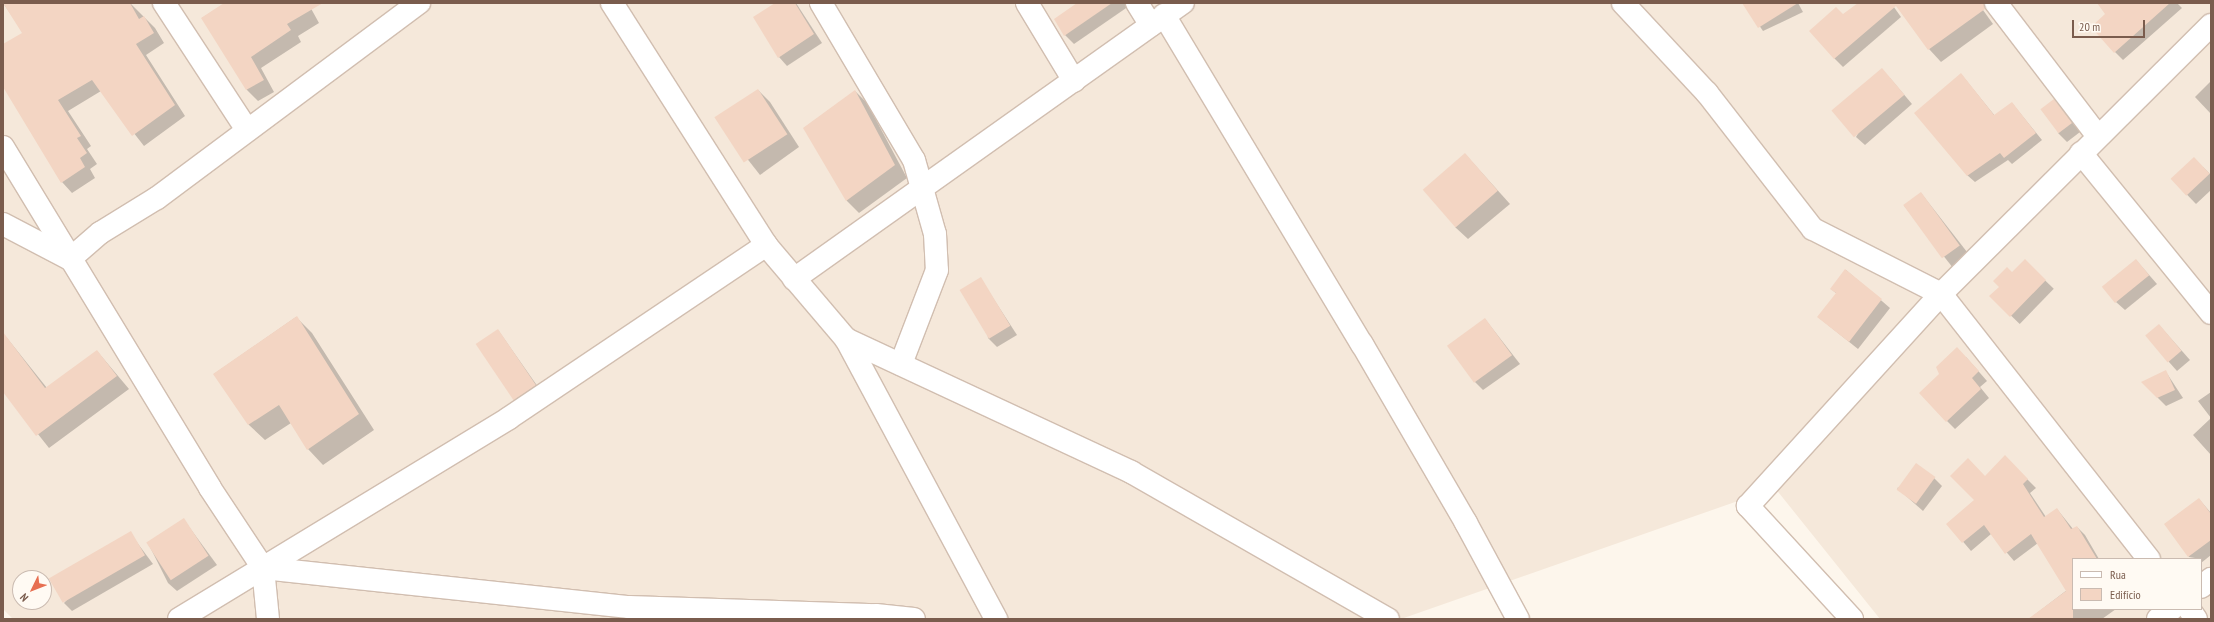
<!DOCTYPE html>
<meta charset="utf-8">
<style>
body{margin:0}
#map{position:relative;width:2214px;height:622px;overflow:hidden;background:#fdf6ec;font-family:"PT Sans Narrow",sans-serif}
div>[style]{position:absolute}
.residential>*{inset:0;background:#f5e8da}
.shadow>*{inset:0;background:#0003;transform-origin:0 0}
.building>*{inset:0;background:#f3d5c3;transform-origin:0 0}
.roads{filter:drop-shadow(1px 0 #d1beb0) drop-shadow(-1px 0 #d1beb0) drop-shadow(0 1px #d1beb0) drop-shadow(0 -1px #d1beb0)}
.minor>*{height:22px;margin:-11px;padding:0 11px;transform-origin:11px;border-radius:11px;background:#fff}
span{translate:-50% -50%;white-space:nowrap;text-align:center;line-height:1.15;-webkit-text-stroke:3px #fffaf3;paint-order:stroke}
.frame{position:absolute;inset:0;border:4px solid #7a5c4d;pointer-events:none}
.legend{position:absolute;left:2072px;top:558px;width:130px;height:52px;box-sizing:border-box;background:#fffaf3;border:1px solid #cabbb1;margin:0;padding:5px 7px;list-style:none;font-size:12px;color:#7a5c4d}
.legend li{display:flex;align-items:center;gap:8px;height:20px}
.legend b{width:20px;border:1px solid #cabbb1}
.north{position:absolute;left:12px;top:570px;width:40px;height:40px;box-sizing:border-box;background:#fffaf3;border:1px solid #cabbb1;border-radius:50%;rotate:227deg;font-size:11px;font-weight:700;line-height:16px;text-align:center;color:#7a5c4d}
.north::after{content:'';display:block;margin:auto;width:14px;height:18px;background:#e76f51;clip-path:polygon(50% 0,100% 100%,50% 72%,0 100%)}
.scale{position:absolute;left:2072px;top:20px;width:73px;height:18px;box-sizing:border-box;border:2px solid #7a5c4d;border-top:0;padding-left:5px;font-size:12px;line-height:14px;white-space:nowrap;color:#7a5c4d;-webkit-text-stroke:3px #fffaf3;paint-order:stroke}
</style>
<div id="map">
<div class="residential">
<i style="clip-path:polygon(evenodd,3px 3px,2211px 3px,2211px 619px,1880px 619px,1775px 488px,1401px 619px,13px 619px,3px 609px,3px 3px,2073px 559px,2201px 559px,2201px 609px,2073px 609px,2073px 559px,3px 3px,20px 578px,44px 578px,44px 602px,20px 602px,20px 578px)"></i>
</div>
<div class="shadow">
<i style="clip-path:polygon(3px 3px,130px 3px,155px 28px,164px 43px,146px 55px,185px 116px,144px 146px,101px 91px,68px 111px,91px 146px,87px 149px,97px 164px,90px 169px,95px 178px,72px 193px,62px 182px,3px 84px,3px 45px,24px 33px)"></i>
<i style="clip-path:polygon(226px 3px,308px 3px,319px 23px,298px 36px,301px 42px,261px 68px,274px 92px,258px 101px,247px 90px,202px 18px)"></i>
<i style="clip-path:polygon(776px 3px,796px 3px,822px 43px,787px 66px,779px 57px)"></i>
<i style="clip-path:polygon(1079px 3px,1131px 3px,1132px 4px,1074px 44px,1065px 35px)"></i>
<i style="clip-path:polygon(1744px 3px,1798px 3px,1803px 12px,1763px 31px)"></i>
<i style="clip-path:polygon(1860px 3px,1891px 3px,1901px 17px,1843px 67px,1834px 58px,1843px 15px)"></i>
<i style="clip-path:polygon(1903px 3px,1978px 3px,1993px 24px,1941px 62px,1929px 49px)"></i>
<i style="clip-path:polygon(2098px 3px,2177px 3px,2182px 8px,2123px 60px,2115px 52px,2106px 14px)"></i>
<i style="clip-path:polygon(1961px 74px,1995px 116px,2012px 103px,2042px 140px,2012px 164px,2008px 160px,1975px 182px,1967px 175px)"></i>
<i style="clip-path:polygon(1890px 78px,1912px 104px,1865px 145px,1856px 137px)"></i>
<i style="clip-path:polygon(2211px 81px,2211px 114px,2195px 97px)"></i>
<i style="clip-path:polygon(758px 90px,770px 102px,799px 147px,760px 175px,716px 119px)"></i>
<i style="clip-path:polygon(855px 91px,867px 103px,907px 178px,859px 213px,847px 201px,804px 128px)"></i>
<i style="clip-path:polygon(2054px 100px,2080px 132px,2067px 142px,2058px 133px)"></i>
<i style="clip-path:polygon(1465px 154px,1510px 204px,1468px 239px,1455px 227px)"></i>
<i style="clip-path:polygon(2203px 167px,2211px 175px,2211px 190px,2196px 204px,2172px 179px)"></i>
<i style="left:1921px;top:193px;width:77px;height:21px;rotate:52deg"></i>
<i style="clip-path:polygon(2136px 260px,2157px 284px,2125px 310px,2116px 302px)"></i>
<i style="left:2025px;top:261px;width:40px;height:49px;rotate:44deg"></i>
<i style="clip-path:polygon(1846px 270px,1890px 308px,1858px 349px,1818px 317px,1837px 294px,1831px 289px)"></i>
<i style="clip-path:polygon(980px 278px,1017px 335px,997px 347px,988px 338px)"></i>
<i style="clip-path:polygon(296px 317px,312px 333px,374px 430px,323px 465px,308px 449px,291px 423px,265px 440px,249px 425px,214px 374px)"></i>
<i style="clip-path:polygon(1485px 319px,1520px 364px,1483px 390px,1475px 382px)"></i>
<i style="clip-path:polygon(2159px 325px,2190px 360px,2177px 371px,2169px 362px)"></i>
<i style="clip-path:polygon(498px 330px,543px 394px,523px 408px,515px 399px)"></i>
<i style="clip-path:polygon(7px 338px,47px 388px,97px 351px,129px 389px,49px 448px,3px 390px,3px 341px)"></i>
<i style="clip-path:polygon(1966px 357px,1987px 381px,1980px 387px,1989px 398px,1955px 429px,1947px 421px)"></i>
<i style="clip-path:polygon(2166px 372px,2183px 398px,2166px 406px,2157px 397px)"></i>
<i style="clip-path:polygon(2211px 392px,2211px 455px,2193px 435px,2211px 418px,2198px 401px)"></i>
<i style="clip-path:polygon(2005px 457px,2036px 488px,2030px 493px,2046px 517px,2057px 509px,2073px 529px,2077px 527px,2085px 535px,2099px 559px,2073px 559px,2073px 609px,2116px 609px,2102px 619px,2029px 619px,2067px 590px,2038px 543px,2014px 561px,1991px 534px,1971px 551px,1948px 524px,1975px 500px,1985px 477px)"></i>
<i style="clip-path:polygon(1934px 478px,1942px 486px,1923px 511px,1897px 488px)"></i>
<i style="clip-path:polygon(2199px 499px,2211px 513px,2211px 555px,2201px 563px,2201px 559px,2189px 557px,2165px 524px)"></i>
<i style="clip-path:polygon(184px 520px,217px 565px,177px 591px,168px 583px,148px 543px)"></i>
<i style="clip-path:polygon(130px 533px,153px 564px,72px 611px,64px 603px)"></i>
</div>
<div class="building">
<i style="clip-path:polygon(3px 3px,130px 3px,139px 19px,144px 16px,154px 33px,136px 44px,175px 105px,132px 136px,92px 80px,58px 100px,81px 136px,77px 138px,87px 153px,80px 158px,85px 167px,61px 183px,3px 87px,3px 44px,22px 33px)"></i>
<i style="clip-path:polygon(224px 3px,323px 3px,287px 24px,291px 30px,251px 57px,264px 80px,246px 90px,201px 18px)"></i>
<i style="clip-path:polygon(775px 3px,795px 3px,814px 34px,778px 58px,753px 17px)"></i>
<i style="clip-path:polygon(1077px 3px,1112px 3px,1064px 36px,1054px 19px)"></i>
<i style="clip-path:polygon(1742px 3px,1798px 3px,1758px 28px)"></i>
<i style="clip-path:polygon(1858px 3px,1984px 3px,1985px 9px,1928px 50px,1896px 6px,1834px 59px,1809px 31px,1836px 7px,1843px 14px)"></i>
<i style="clip-path:polygon(2097px 3px,2170px 3px,2114px 53px,2091px 27px,2105px 14px)"></i>
<i style="left:1882px;top:68px;width:35px;height:66px;rotate:50deg"></i>
<i style="clip-path:polygon(1961px 73px,1994px 115px,2012px 102px,2036px 133px,2004px 158px,2000px 153px,1967px 176px,1914px 113px)"></i>
<i style="left:758px;top:89px;width:54px;height:52px;rotate:57deg"></i>
<i style="clip-path:polygon(855px 90px,895px 165px,846px 201px,803px 128px)"></i>
<i style="left:2054px;top:99px;width:30px;height:17px;rotate:53deg"></i>
<i style="left:1465px;top:153px;width:50px;height:56px;rotate:49deg"></i>
<i style="left:2194px;top:157px;width:23px;height:32px;rotate:47deg"></i>
<i style="left:1921px;top:192px;width:66px;height:22px;rotate:54deg"></i>
<i style="clip-path:polygon(2025px 259px,2046px 280px,2010px 317px,1989px 296px,1999px 287px,1993px 281px,2007px 267px,2012px 272px)"></i>
<i style="left:2136px;top:259px;width:21px;height:44px;rotate:51deg"></i>
<i style="clip-path:polygon(1845px 269px,1882px 299px,1849px 342px,1817px 317px,1836px 293px,1830px 289px)"></i>
<i style="left:981px;top:277px;width:57px;height:25px;rotate:59deg"></i>
<i style="clip-path:polygon(297px 316px,359px 414px,307px 450px,279px 405px,248px 425px,213px 374px)"></i>
<i style="left:1485px;top:318px;width:46px;height:47px;rotate:54deg"></i>
<i style="left:2159px;top:324px;width:35px;height:18px;rotate:50deg"></i>
<i style="left:498px;top:329px;width:68px;height:27px;rotate:56deg"></i>
<i style="clip-path:polygon(3px 332px,45px 388px,97px 350px,117px 376px,36px 436px,3px 392px)"></i>
<i style="clip-path:polygon(1957px 347px,1979px 371px,1972px 378px,1981px 389px,1946px 422px,1919px 393px,1939px 374px,1936px 367px)"></i>
<i style="clip-path:polygon(2166px 370px,2175px 390px,2157px 398px,2141px 382px)"></i>
<i style="clip-path:polygon(2005px 455px,2028px 479px,2023px 484px,2044px 517px,2057px 508px,2071px 529px,2077px 526px,2097px 559px,2073px 559px,2073px 619px,2028px 619px,2066px 591px,2031px 534px,2005px 554px,1984px 525px,1962px 543px,1946px 524px,1974px 500px,1950px 476px,1968px 458px,1985px 476px)"></i>
<i style="left:1916px;top:463px;width:24px;height:33px;rotate:36deg"></i>
<i style="clip-path:polygon(2199px 498px,2211px 514px,2211px 540px,2188px 557px,2164px 524px)"></i>
<i style="left:184px;top:518px;width:45px;height:45px;rotate:57deg"></i>
<i style="left:131px;top:531px;width:28px;height:95px;rotate:60deg"></i>
</div>
<div class="roads">
<div class="minor">
<i style="left:164px;top:3px;width:152px;rotate:56.8deg"></i>
<i style="left:612px;top:3px;width:287px;rotate:57.5deg"></i>
<i style="left:766px;top:245px;width:123px;rotate:49.6deg"></i>
<i style="left:846px;top:339px;width:318px;rotate:61.8deg"></i>
<i style="left:821px;top:3px;width:182px;rotate:59.4deg"></i>
<i style="left:914px;top:160px;width:77px;rotate:74.2deg"></i>
<i style="left:935px;top:234px;width:36px;rotate:87deg"></i>
<i style="left:937px;top:270px;width:101px;rotate:111deg"></i>
<i style="left:1027px;top:3px;width:91px;rotate:58.9deg"></i>
<i style="left:1137px;top:3px;width:26px;rotate:58deg"></i>
<i style="left:1623px;top:3px;width:123px;rotate:47deg"></i>
<i style="left:1707px;top:93px;width:172px;rotate:52.1deg"></i>
<i style="left:1813px;top:229px;width:144px;rotate:26.9deg"></i>
<i style="left:1941px;top:294px;width:337px;rotate:51.9deg"></i>
<i style="left:1996px;top:3px;width:166px;rotate:52.6deg"></i>
<i style="left:1164px;top:15px;width:384px;rotate:59deg"></i>
<i style="left:1362px;top:344px;width:207px;rotate:59.8deg"></i>
<i style="left:1466px;top:523px;width:109px;rotate:61.6deg"></i>
<i style="left:3px;top:147px;width:399px;rotate:58.7deg"></i>
<i style="left:210px;top:488px;width:96px;rotate:56.5deg"></i>
<i style="left:263px;top:568px;width:51px;rotate:84.4deg"></i>
<i style="left:2081px;top:153px;width:206px;rotate:50.9deg"></i>
<i style="left:3px;top:224px;width:76px;rotate:27.6deg"></i>
<i style="left:70px;top:259px;width:40px;rotate:-41deg"></i>
<i style="left:100px;top:233px;width:67px;rotate:-31.6deg"></i>
<i style="left:157px;top:198px;width:327px;rotate:-36.7deg"></i>
<i style="left:794px;top:279px;width:477px;rotate:-35.4deg"></i>
<i style="left:846px;top:339px;width:315px;rotate:25deg"></i>
<i style="left:1131px;top:472px;width:296px;rotate:29.8deg"></i>
<i style="left:263px;top:568px;width:368px;rotate:6.1deg"></i>
<i style="left:629px;top:607px;width:247px;rotate:1.9deg"></i>
<i style="left:876px;top:615px;width:38px;rotate:6deg"></i>
<i style="left:2201px;top:587px;width:13px;rotate:-39deg"></i>
<i style="left:2189px;top:609px;width:12px;rotate:55deg"></i>
<i style="left:179px;top:619px;width:386px;rotate:-31.3deg"></i>
<i style="left:509px;top:418px;width:310px;rotate:-33.9deg"></i>
<i style="left:1852px;top:619px;width:154px;rotate:-132.6deg"></i>
<i style="left:1748px;top:506px;width:287px;rotate:-47.7deg"></i>
<i style="left:1941px;top:294px;width:381px;rotate:-44.9deg"></i>
<i style="left:2158px;top:619px;width:17px;rotate:-36deg"></i>
</div>
</div>
<div class="frame"></div>
<ul class="legend">
<li><b style="height:5px;background:#fff"></b>Rua</li>
<li><b style="height:11px;background:#f3d5c3"></b>Edifício</li>
</ul>
<div class="north">N</div>
<div class="scale">20 m</div>
</div>
